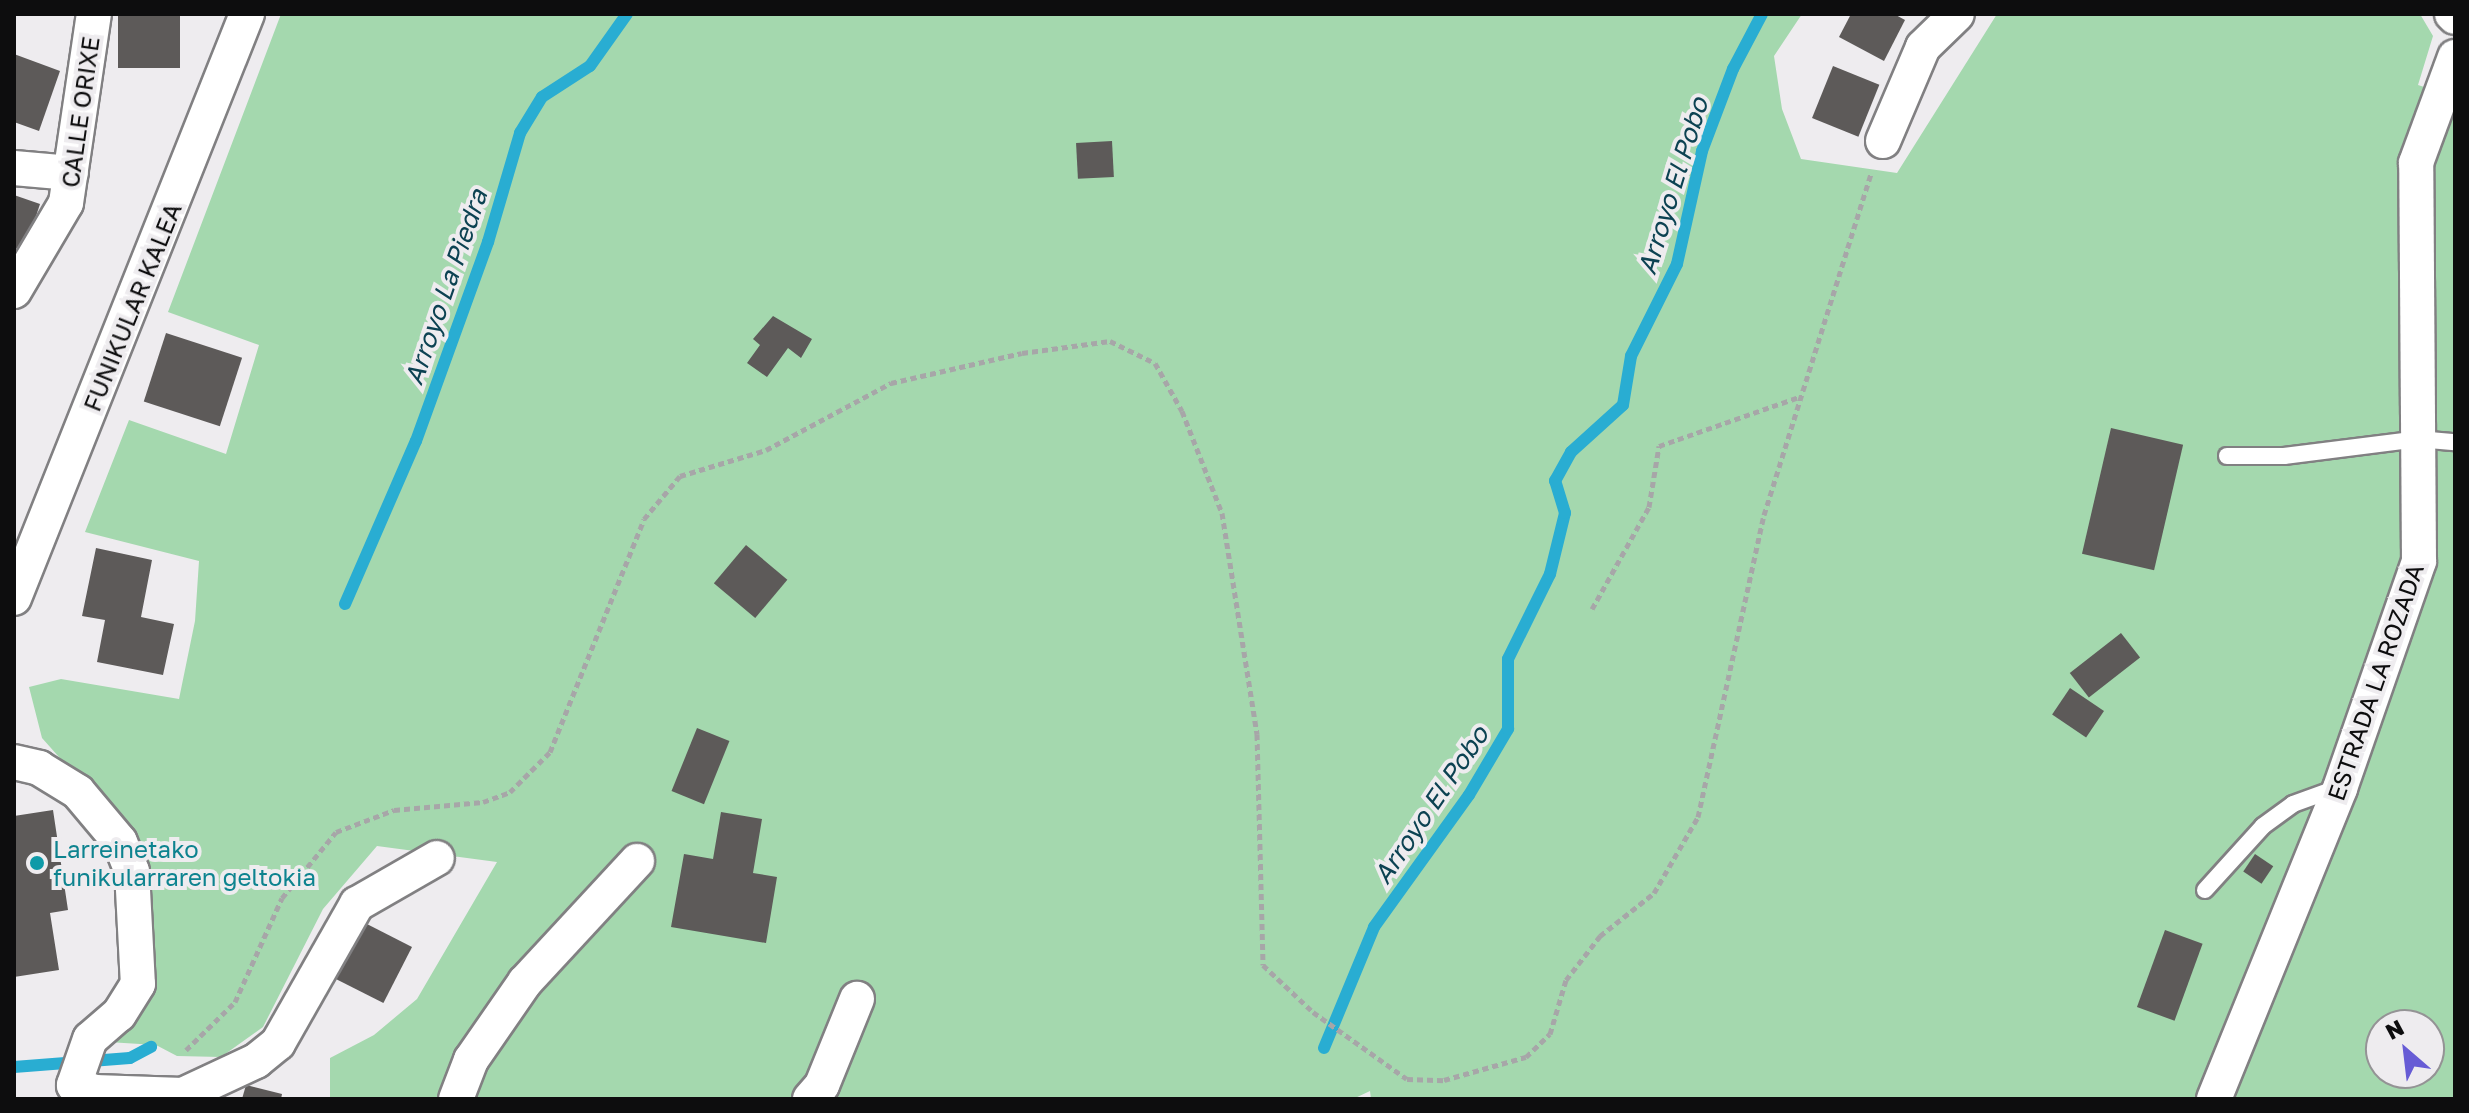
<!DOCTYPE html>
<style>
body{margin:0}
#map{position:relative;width:2469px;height:1113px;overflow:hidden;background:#eeecef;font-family:"Golos Text",sans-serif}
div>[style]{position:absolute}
.green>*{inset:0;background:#a4d8ae}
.stream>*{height:12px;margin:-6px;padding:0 6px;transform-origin:6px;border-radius:6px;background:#29add2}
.building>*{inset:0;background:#5d5a59;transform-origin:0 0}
.path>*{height:5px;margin-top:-2.5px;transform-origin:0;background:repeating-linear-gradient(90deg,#a7a6a8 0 6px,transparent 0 10px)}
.roads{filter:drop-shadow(2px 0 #818082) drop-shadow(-2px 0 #818082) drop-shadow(0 2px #818082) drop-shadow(0 -2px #818082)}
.lane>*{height:16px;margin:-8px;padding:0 8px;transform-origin:8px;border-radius:8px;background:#fff}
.street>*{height:34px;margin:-17px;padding:0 17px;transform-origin:17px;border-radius:17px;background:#fff}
.dots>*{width:22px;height:22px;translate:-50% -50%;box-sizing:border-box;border:4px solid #eeecef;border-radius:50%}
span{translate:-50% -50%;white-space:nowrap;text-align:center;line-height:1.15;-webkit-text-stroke:8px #eeecef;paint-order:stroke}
.street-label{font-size:24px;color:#0d0d0e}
.culture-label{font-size:24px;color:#0d838f}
.left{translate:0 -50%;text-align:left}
.water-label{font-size:26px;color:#0c4252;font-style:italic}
.frame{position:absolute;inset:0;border:16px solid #0d0d0e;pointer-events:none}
.north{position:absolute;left:2365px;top:1009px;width:80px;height:80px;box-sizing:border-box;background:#eeecef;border:2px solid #949395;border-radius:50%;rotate:332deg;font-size:22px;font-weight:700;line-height:32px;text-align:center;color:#0d0d0e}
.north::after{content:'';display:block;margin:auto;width:28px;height:36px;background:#675cd5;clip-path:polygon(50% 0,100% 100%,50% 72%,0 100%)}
</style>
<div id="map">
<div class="green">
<i style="clip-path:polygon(evenodd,281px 14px,1802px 14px,1774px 56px,1782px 109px,1801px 159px,1897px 173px,1997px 14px,2420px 14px,2433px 36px,2418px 85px,2455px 97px,2455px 1099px,1371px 1099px,1370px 1091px,1353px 1099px,330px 1099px,330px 1058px,374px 1035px,417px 999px,497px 862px,377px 846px,323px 909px,263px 1027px,221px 1057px,177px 1056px,156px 1045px,108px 1042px,146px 910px,67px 766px,42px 738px,29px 687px,61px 679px,179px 699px,195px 621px,199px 561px,85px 532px,129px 420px,226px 454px,259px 345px,168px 312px,281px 14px,2381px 1025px,2429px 1025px,2429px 1073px,2381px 1073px,2381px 1025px)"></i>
</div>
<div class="stream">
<i style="left:345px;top:604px;width:178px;rotate:-66.5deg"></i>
<i style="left:416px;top:441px;width:212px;rotate:-70.1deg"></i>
<i style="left:488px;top:242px;width:114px;rotate:-73.6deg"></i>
<i style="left:520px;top:133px;width:42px;rotate:-58.6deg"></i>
<i style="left:542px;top:97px;width:57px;rotate:-32.9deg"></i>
<i style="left:590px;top:66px;width:64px;rotate:-54.6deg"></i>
<i style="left:1324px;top:1048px;width:131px;rotate:-67.5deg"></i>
<i style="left:1374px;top:927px;width:163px;rotate:-54.3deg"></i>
<i style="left:1469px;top:795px;width:77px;rotate:-59.4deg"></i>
<i style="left:1508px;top:729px;width:70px;rotate:-90deg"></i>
<i style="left:1508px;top:659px;width:95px;rotate:-63.7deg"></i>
<i style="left:1550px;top:574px;width:63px;rotate:-76.2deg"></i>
<i style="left:1565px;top:513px;width:34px;rotate:-107deg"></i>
<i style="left:1555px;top:481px;width:33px;rotate:-61deg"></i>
<i style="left:1571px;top:452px;width:70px;rotate:-42.1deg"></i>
<i style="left:1623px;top:405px;width:50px;rotate:-80.7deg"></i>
<i style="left:1631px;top:356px;width:103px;rotate:-63.4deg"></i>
<i style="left:1677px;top:264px;width:116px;rotate:-77.5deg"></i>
<i style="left:1702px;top:151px;width:88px;rotate:-69.3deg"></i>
<i style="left:1733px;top:69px;width:62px;rotate:-62.2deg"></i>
<i style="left:14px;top:1067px;width:116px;rotate:-4.4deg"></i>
<i style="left:130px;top:1058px;width:24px;rotate:-28deg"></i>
</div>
<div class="building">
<i style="left:118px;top:14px;width:62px;height:54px"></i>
<i style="clip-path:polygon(1851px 14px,1894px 14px,1905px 20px,1884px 61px,1839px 37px)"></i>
<i style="clip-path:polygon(14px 54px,60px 71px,39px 131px,14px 122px)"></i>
<i style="left:1833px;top:66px;width:50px;height:56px;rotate:22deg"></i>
<i style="left:1112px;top:141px;width:36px;height:36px;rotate:87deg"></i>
<i style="clip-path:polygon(14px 195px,40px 204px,25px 250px,14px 248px)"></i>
<i style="clip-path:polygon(773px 316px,812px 339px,801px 358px,788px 348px,767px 377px,747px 363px,760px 345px,753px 339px)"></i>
<i style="left:166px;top:333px;width:80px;height:72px;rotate:18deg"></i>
<i style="left:2111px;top:428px;width:74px;height:129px;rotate:13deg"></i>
<i style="left:746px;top:545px;width:54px;height:50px;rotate:40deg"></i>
<i style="clip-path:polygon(96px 548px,152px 560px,141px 617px,174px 624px,163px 675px,97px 662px,105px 620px,82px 616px)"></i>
<i style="left:2121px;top:633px;width:31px;height:65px;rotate:52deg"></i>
<i style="left:2070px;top:688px;width:41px;height:32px;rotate:34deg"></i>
<i style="left:697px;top:728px;width:35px;height:68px;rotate:22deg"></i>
<i style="clip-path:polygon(53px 810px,68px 910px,50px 913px,59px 970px,14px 977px,14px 816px)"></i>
<i style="clip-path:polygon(721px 812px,762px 819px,753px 873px,777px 877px,766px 943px,671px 927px,684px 854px,713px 859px)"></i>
<i style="left:2255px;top:854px;width:22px;height:21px;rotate:34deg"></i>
<i style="left:363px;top:922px;width:55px;height:63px;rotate:27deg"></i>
<i style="left:2165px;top:930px;width:40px;height:82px;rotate:20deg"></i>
<i style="clip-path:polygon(246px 1085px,282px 1094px,281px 1099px,242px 1099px)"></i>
</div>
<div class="path">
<i style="left:1592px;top:609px;width:117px;rotate:-60.8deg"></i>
<i style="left:1649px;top:507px;width:62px;rotate:-80.7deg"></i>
<i style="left:1659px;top:446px;width:148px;rotate:-19.3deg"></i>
<i style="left:186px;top:1050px;width:69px;rotate:-44.4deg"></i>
<i style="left:235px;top:1002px;width:114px;rotate:-65.7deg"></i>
<i style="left:282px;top:898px;width:85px;rotate:-50.7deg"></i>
<i style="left:336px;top:832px;width:62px;rotate:-20.8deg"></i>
<i style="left:394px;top:810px;width:89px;rotate:-5.1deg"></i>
<i style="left:483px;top:802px;width:29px;rotate:-20deg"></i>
<i style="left:510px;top:792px;width:57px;rotate:-45deg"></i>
<i style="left:550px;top:752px;width:251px;rotate:-68deg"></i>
<i style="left:644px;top:519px;width:56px;rotate:-50.1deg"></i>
<i style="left:680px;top:476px;width:90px;rotate:-16.8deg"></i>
<i style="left:766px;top:450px;width:142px;rotate:-28.2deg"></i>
<i style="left:891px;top:383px;width:134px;rotate:-12.9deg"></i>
<i style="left:1022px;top:353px;width:89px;rotate:-7.8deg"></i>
<i style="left:1110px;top:341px;width:50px;rotate:26.1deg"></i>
<i style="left:1155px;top:363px;width:55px;rotate:60.6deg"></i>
<i style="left:1182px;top:411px;width:110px;rotate:68.6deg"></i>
<i style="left:1222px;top:513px;width:224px;rotate:81deg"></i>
<i style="left:1257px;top:734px;width:231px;rotate:88.5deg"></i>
<i style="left:1263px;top:965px;width:69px;rotate:43.2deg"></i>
<i style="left:1313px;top:1012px;width:115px;rotate:35.5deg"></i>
<i style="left:1407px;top:1079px;width:37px;rotate:2deg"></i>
<i style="left:1444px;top:1080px;width:85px;rotate:-15.7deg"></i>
<i style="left:1526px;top:1057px;width:33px;rotate:-44deg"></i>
<i style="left:1550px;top:1034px;width:56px;rotate:-73.5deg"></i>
<i style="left:1566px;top:980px;width:56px;rotate:-52.3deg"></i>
<i style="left:1600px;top:936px;width:69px;rotate:-38.5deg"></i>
<i style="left:1654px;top:893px;width:88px;rotate:-59.9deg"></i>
<i style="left:1698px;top:817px;width:309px;rotate:-77.7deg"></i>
<i style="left:1764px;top:515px;width:358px;rotate:-72.6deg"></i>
</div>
<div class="roads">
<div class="lane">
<i style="left:2227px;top:456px;width:57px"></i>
<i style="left:2284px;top:456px;width:135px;rotate:-7.2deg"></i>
<i style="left:2418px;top:439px;width:37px;rotate:5deg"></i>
<i style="left:2205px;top:890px;width:86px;rotate:-47.8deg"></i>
<i style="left:2263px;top:826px;width:37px;rotate:-36deg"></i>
<i style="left:2293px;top:804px;width:47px;rotate:-20deg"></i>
</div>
<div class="street">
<i style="left:2452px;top:14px;width:4px;rotate:45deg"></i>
<i style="left:1883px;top:141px;width:102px;rotate:-66.9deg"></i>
<i style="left:1923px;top:47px;width:47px;rotate:-44.1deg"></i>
<i style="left:14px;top:168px;width:57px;rotate:5deg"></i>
<i style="left:14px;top:291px;width:102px;rotate:-59.4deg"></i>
<i style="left:66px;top:203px;width:191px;rotate:-81.6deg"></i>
<i style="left:14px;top:598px;width:629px;rotate:-68.25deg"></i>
<i style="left:14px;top:762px;width:26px;rotate:13deg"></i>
<i style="left:39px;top:768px;width:46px;rotate:31.6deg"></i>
<i style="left:78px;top:792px;width:65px;rotate:50deg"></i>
<i style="left:120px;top:842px;width:31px;rotate:68deg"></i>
<i style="left:132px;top:871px;width:113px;rotate:87deg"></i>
<i style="left:138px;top:984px;width:36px;rotate:122deg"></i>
<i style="left:119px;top:1014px;width:38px;rotate:139deg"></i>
<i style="left:90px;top:1039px;width:49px;rotate:109.2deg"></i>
<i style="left:74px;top:1085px;width:22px;rotate:18deg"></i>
<i style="left:95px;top:1092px;width:88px;rotate:2deg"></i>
<i style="left:183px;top:1095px;width:81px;rotate:-25deg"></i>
<i style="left:256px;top:1061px;width:28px;rotate:-39deg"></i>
<i style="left:278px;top:1043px;width:160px;rotate:-60.4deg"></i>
<i style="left:357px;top:904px;width:92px;rotate:-29.9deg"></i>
<i style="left:456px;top:1099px;width:42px;rotate:-69deg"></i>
<i style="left:471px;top:1060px;width:95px;rotate:-55.3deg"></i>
<i style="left:525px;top:982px;width:165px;rotate:-47.2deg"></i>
<i style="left:810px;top:1099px;width:18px;rotate:-49deg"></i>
<i style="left:822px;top:1085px;width:93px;rotate:-67.9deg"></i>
<i style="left:2214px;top:1099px;width:336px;rotate:-67.9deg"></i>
<i style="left:2340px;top:788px;width:240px;rotate:-70.8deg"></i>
<i style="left:2419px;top:561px;width:398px;rotate:-90.4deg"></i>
<i style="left:2416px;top:163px;width:113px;rotate:-69.8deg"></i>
</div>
</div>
<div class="dots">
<i style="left:37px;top:863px;background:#0f9aa8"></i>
</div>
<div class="street-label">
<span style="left:80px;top:112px;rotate:-82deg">CALLE ORIXE</span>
<span style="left:132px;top:307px;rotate:-68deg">FUNIKULAR KALEA</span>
<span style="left:2375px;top:682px;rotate:-71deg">ESTRADA LA ROZADA</span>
</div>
<div class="culture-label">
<span class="left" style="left:53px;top:863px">Larreinetako<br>funikularraren geltokia</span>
</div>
<div class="water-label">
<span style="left:1673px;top:186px;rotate:-73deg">Arroyo El Pobo</span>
<span style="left:446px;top:287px;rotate:-71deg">Arroyo La Piedra</span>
<span style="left:1431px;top:805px;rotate:-56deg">Arroyo El Pobo</span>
</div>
<div class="frame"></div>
<div class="north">N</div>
</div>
